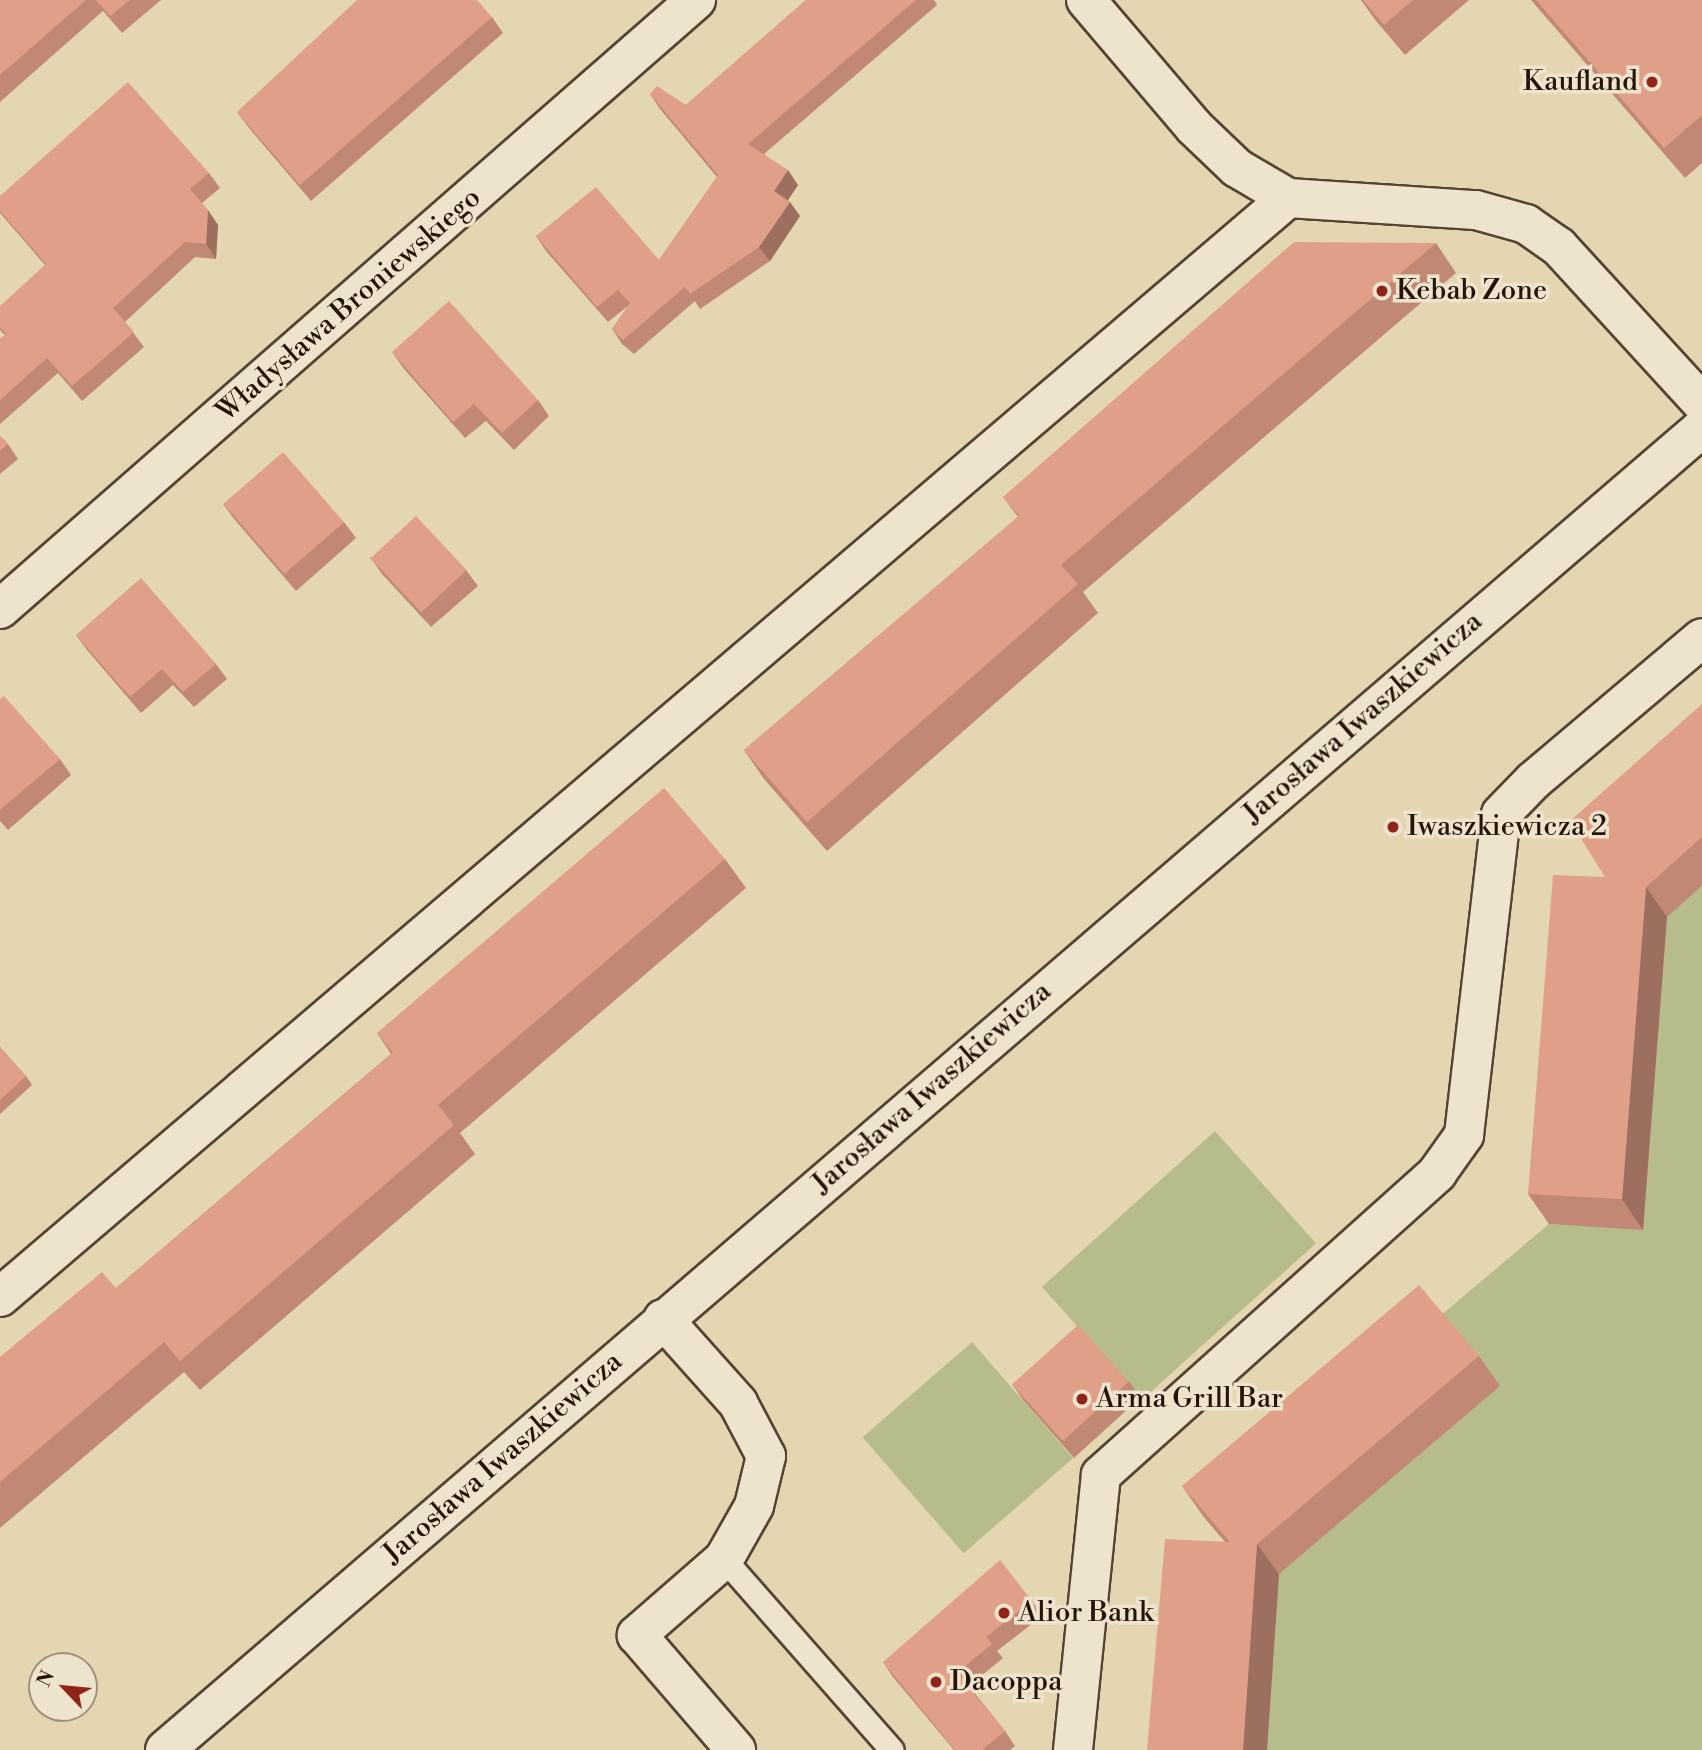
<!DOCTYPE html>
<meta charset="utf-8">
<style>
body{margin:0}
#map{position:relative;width:1702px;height:1750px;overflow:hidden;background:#e5d6b2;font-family:"Libre Bodoni",serif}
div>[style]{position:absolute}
.green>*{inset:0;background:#b7bd8a;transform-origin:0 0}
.roads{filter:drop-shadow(2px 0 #554434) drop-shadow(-2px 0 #554434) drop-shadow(0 2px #554434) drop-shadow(0 -2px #554434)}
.service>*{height:23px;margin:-11.5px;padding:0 11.5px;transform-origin:11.5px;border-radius:11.5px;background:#eee4cd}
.minor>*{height:38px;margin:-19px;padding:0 19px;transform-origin:19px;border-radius:19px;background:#eee4cd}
.tertiary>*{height:38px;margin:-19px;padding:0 19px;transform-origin:19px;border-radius:19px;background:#eee4cd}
.wall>*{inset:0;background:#c18974}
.shaded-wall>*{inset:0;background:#9d6f5e}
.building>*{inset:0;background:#e09f87;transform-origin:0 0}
.dots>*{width:19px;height:19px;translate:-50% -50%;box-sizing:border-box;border:4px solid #eee4cd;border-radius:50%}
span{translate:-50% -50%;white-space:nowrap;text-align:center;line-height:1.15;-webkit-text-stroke:7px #eee4cd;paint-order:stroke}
.poi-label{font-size:28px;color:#25140a}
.right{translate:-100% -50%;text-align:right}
.left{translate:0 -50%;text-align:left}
.street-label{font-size:28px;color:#25140a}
.north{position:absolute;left:28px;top:1652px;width:70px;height:70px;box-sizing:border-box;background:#eee4cd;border:2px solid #9e917f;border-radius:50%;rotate:296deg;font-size:19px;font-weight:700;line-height:28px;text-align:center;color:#25140a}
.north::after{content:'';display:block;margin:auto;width:24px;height:32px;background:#8f2418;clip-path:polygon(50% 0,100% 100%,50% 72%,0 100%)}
</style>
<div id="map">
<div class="green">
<i style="clip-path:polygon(1702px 886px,1702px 1750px,1267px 1750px,1279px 1574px,1440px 1316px,1549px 1224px,1643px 1229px,1667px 917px)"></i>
<i style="left:1215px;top:1131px;width:151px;height:233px;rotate:48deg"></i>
<i style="left:972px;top:1342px;width:154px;height:145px;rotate:49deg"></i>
</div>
<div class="roads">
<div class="service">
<i style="left:724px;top:1559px;width:254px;rotate:48.7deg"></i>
</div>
<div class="minor">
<i style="left:1086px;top:0;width:167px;rotate:49.6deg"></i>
<i style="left:1194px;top:127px;width:59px;rotate:43.6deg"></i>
<i style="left:1237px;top:168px;width:59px;rotate:30.5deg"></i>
<i style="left:1288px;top:198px;width:188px;rotate:3.7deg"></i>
<i style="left:1476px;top:210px;width:52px;rotate:15.6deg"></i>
<i style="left:1526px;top:224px;width:40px;rotate:34.9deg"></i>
<i style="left:1559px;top:247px;width:212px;rotate:47.5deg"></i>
<i style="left:0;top:1297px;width:1693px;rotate:-40.47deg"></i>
<i style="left:663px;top:1319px;width:113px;rotate:48.2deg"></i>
<i style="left:738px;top:1403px;width:60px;rotate:62.2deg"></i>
<i style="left:766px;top:1456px;width:51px;rotate:103.5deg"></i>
<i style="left:754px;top:1506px;width:61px;rotate:119.5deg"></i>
<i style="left:724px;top:1559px;width:116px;rotate:138.9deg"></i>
<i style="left:637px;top:1635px;width:152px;rotate:49.3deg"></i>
<i style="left:1073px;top:1750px;width:276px;rotate:-84.2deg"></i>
<i style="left:1101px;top:1475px;width:452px;rotate:-41.9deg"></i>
<i style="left:1437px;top:1173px;width:47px;rotate:-54.6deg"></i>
<i style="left:1464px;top:1135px;width:323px;rotate:-83.4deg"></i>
<i style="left:1501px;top:814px;width:46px;rotate:-45.9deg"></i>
<i style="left:1533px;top:781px;width:221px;rotate:-40.2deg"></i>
</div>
<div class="tertiary">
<i style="left:0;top:609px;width:925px;rotate:-41.19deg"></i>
<i style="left:165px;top:1750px;width:2027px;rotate:-40.7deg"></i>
</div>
</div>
<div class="wall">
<i style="clip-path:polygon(0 0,161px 0,122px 33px,103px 11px,0 102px)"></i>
<i style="clip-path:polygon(806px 0,934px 0,937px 5px,764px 154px,798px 185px,788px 200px,800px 216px,770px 261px,700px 309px,695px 301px,634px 354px,622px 344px,612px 329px,629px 305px,608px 322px,546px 251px,536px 236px,659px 260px,717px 177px,660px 109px,650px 94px,686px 105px)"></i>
<i style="clip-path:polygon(1361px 0,1469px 0,1405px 55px,1376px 21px)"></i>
<i style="clip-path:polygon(1531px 0,1702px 0,1702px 163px,1685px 178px)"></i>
<i style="clip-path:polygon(492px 17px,503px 33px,311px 201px,249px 128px,237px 112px)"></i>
<i style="clip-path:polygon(209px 173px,220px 188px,202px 203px,218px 225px,216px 259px,195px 257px,125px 322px,144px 347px,82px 401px,58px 373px,0 424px,0 339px,5px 335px,0 330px,0 327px,45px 265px,0 213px,0 196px)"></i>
<i style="clip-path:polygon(1436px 243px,1456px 273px,1083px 592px,1098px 613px,827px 851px,764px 779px,744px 750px,1018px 517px,1003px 497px)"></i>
<i style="clip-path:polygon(392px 352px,538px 400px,549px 416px,514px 450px,486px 421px,465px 438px,404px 369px)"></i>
<i style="clip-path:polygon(0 436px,8px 444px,18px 459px,0 474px)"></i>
<i style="clip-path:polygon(223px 504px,344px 522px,356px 538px,296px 591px,235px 520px)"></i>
<i style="clip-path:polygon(370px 557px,466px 570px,478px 586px,431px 627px,382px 574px)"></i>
<i style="clip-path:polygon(76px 635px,216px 664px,227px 679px,194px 707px,173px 685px,141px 713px,87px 650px)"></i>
<i style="clip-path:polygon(0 699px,60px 759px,71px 775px,8px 830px,0 821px)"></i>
<i style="clip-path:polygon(1702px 704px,1702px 886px,1667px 917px,1643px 1230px,1549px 1224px,1528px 1194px,1605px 877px)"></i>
<i style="clip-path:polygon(725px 859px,746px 888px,460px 1133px,475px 1154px,200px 1390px,184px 1372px,0 1528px,0 1357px,116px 1288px,391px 1054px,377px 1033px)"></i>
<i style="clip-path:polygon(0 1047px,26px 1076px,32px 1085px,0 1114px)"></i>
<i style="clip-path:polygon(1479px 1356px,1500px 1386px,1279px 1574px,1267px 1750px,1147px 1750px,1225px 1542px,1203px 1516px,1182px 1486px)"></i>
<i style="clip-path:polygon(1129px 1381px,1140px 1398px,1074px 1458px,1023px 1400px,1012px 1384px)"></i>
<i style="clip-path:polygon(1032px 1601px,1042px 1616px,997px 1651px,1003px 1658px,969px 1686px,1005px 1731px,1015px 1746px,1010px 1750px,954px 1750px,893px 1677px,883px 1662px)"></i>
</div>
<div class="shaded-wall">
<i style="clip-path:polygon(788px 170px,798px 185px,784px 206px,774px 191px)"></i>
<i style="clip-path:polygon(790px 202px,800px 216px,770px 261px,759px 247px)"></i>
<i style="clip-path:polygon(208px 210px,218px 225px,216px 259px,206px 244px)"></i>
<i style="clip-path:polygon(1646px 887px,1667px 917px,1643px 1230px,1622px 1199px)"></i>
<i style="clip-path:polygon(1257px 1544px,1279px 1574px,1267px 1750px,1243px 1750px)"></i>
</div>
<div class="building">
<i style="clip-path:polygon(0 0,86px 0,0 75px)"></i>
<i style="clip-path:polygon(96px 0,130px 0,110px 16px)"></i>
<i style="clip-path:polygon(357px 0,477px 0,492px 17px,300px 185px,237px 112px)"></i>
<i style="clip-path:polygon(806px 0,916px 0,748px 144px,788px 170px,774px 191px,790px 202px,759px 247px,690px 294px,685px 287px,623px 340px,612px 329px,630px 303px,618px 290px,597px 307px,536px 236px,596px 187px,659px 260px,718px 175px,650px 94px,657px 86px,686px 105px)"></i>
<i style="clip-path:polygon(1363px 0,1413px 0,1384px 25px)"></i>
<i style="clip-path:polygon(1536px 0,1702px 0,1702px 115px,1664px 148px)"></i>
<i style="clip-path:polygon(128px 82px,209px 173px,190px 189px,208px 210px,206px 244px,185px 242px,113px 308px,134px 332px,72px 386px,47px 358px,0 400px,0 339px,6px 334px,0 327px,0 306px,46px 264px,0 211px,0 196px)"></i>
<i style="clip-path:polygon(1294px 242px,1436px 243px,1061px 565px,1078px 584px,807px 822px,744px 750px,1019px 516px,1003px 497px)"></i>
<i style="clip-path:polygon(449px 301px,538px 400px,502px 433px,474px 404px,453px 422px,392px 352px)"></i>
<i style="clip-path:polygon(0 436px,8px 444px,0 451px)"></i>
<i style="left:283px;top:452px;width:93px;height:79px;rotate:49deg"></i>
<i style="left:416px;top:516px;width:74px;height:62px;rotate:47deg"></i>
<i style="clip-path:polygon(141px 578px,216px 664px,183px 692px,162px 669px,130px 697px,76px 635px)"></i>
<i style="clip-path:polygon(4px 696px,60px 759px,0 810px,0 699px)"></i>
<i style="clip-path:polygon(1702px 704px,1702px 837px,1646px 887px,1622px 1199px,1528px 1194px,1553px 875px,1605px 877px,1570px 821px)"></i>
<i style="clip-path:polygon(664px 788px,725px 859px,438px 1105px,454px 1125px,180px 1361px,164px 1342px,0 1482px,0 1357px,102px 1272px,116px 1288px,393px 1053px,377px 1033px)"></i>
<i style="clip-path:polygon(0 1047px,26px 1076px,0 1100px)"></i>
<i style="clip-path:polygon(1419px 1285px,1479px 1356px,1257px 1544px,1243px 1750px,1147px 1750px,1165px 1539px,1230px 1542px,1182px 1486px)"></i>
<i style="left:1078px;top:1325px;width:76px;height:89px;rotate:48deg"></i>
<i style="clip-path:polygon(1000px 1560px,1032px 1601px,986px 1637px,992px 1644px,957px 1673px,1005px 1731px,982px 1750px,955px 1750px,883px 1662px)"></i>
</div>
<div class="dots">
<i style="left:1652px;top:82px;background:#8f2418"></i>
<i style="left:1382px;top:291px;background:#8f2418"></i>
<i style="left:1393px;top:827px;background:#8f2418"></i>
<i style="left:1082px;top:1399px;background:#8f2418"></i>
<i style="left:1004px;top:1613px;background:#8f2418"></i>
<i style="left:936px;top:1682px;background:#8f2418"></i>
</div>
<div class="poi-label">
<span class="right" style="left:1638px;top:82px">Kaufland</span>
<span class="left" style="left:1396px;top:291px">Kebab Zone</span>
<span class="left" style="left:1407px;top:827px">Iwaszkiewicza 2</span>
<span class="left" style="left:1096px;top:1399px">Arma Grill Bar</span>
<span class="left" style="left:1018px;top:1613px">Alior Bank</span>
<span class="left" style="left:950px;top:1682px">Dacoppa</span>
</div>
<div class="street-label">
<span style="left:349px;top:305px;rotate:-41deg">Władysława Broniewskiego</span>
<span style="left:1363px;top:718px;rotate:-41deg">Jarosława Iwaszkiewicza</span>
<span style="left:932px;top:1088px;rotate:-41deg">Jarosława Iwaszkiewicza</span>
<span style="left:503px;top:1458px;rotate:-41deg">Jarosława Iwaszkiewicza</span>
</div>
<div class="north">N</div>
</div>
